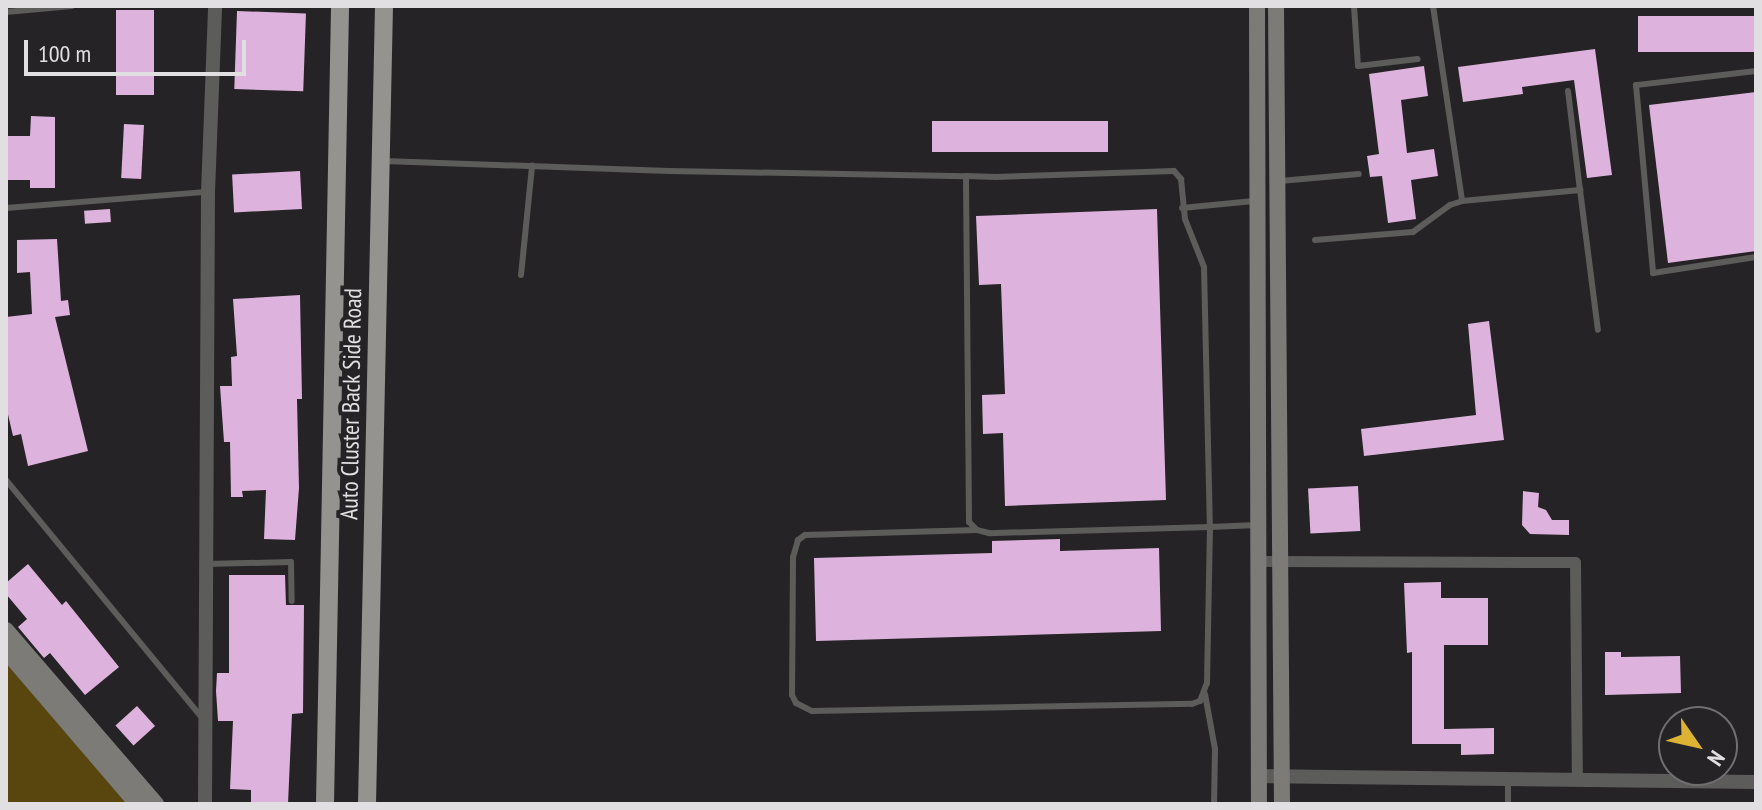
<!DOCTYPE html>
<style>
body{margin:0}
#map{position:relative;width:1762px;height:810px;overflow:hidden;background:#262326;font-family:"PT Sans Narrow",sans-serif}
div>[style]{position:absolute}
.forest>*{inset:0;background:#58460e}
.building>*{inset:0;background:#ddb3dd;transform-origin:0 0}
.service>*{height:6px;margin:-3px;padding:0 3px;transform-origin:3px;border-radius:3px;background:#5c5c5a}
.minor>*{height:11px;margin:-5.5px;padding:0 5.5px;transform-origin:5.5px;border-radius:5.5px;background:#5c5c5a}
.tertiary>*{height:14px;margin:-7px;padding:0 7px;transform-origin:7px;border-radius:7px;background:#5c5c5a}
.secondary>*{height:16px;margin:-8px;padding:0 8px;transform-origin:8px;border-radius:8px;background:#7c7b78}
.primary>*{height:18px;margin:-9px;padding:0 9px;transform-origin:9px;border-radius:9px;background:#959390}
span{translate:-50% -50%;white-space:nowrap;text-align:center;line-height:1.15;-webkit-text-stroke:8px #262326;paint-order:stroke}
.street-label{font-size:24px;color:#e1dfe1}
.frame{position:absolute;inset:0;border:8px solid #e1dfe1;pointer-events:none}
.north{position:absolute;left:1658px;top:706px;width:80px;height:80px;box-sizing:border-box;background:#262326;border:2px solid #716e71;border-radius:50%;rotate:124deg;font-size:22px;font-weight:700;line-height:32px;text-align:center;color:#e1dfe1}
.north::after{content:'';display:block;margin:auto;width:28px;height:36px;background:#dbb233;clip-path:polygon(50% 0,100% 100%,50% 72%,0 100%)}
.scale{position:absolute;left:24px;top:40px;width:222px;height:36px;box-sizing:border-box;border:4px solid #e1dfe1;border-top:0;padding-left:10px;font-size:24px;line-height:28px;white-space:nowrap;color:#e1dfe1;-webkit-text-stroke:6px #262326;paint-order:stroke}
</style>
<div id="map">
<div class="forest">
<i style="clip-path:polygon(6px 640px,152px 804px,6px 804px)"></i>
</div>
<div class="building">
<i style="left:116px;top:10px;width:38px;height:85px"></i>
<i style="left:237px;top:11px;width:69px;height:78px;rotate:2deg"></i>
<i style="left:1756px;top:16px;width:36px;height:118px;rotate:90deg"></i>
<i style="clip-path:polygon(1595px 49px,1612px 175px,1587px 178px,1574px 80px,1522px 87px,1523px 94px,1463px 102px,1458px 67px)"></i>
<i style="clip-path:polygon(1424px 66px,1428px 96px,1401px 100px,1407px 153px,1434px 149px,1438px 176px,1411px 180px,1416px 219px,1388px 223px,1382px 176px,1370px 177px,1367px 156px,1379px 154px,1369px 74px)"></i>
<i style="clip-path:polygon(1756px 92px,1756px 251px,1668px 263px,1649px 105px)"></i>
<i style="clip-path:polygon(31px 116px,55px 117px,55px 188px,30px 188px,30px 180px,6px 180px,6px 136px,30px 136px)"></i>
<i style="left:1108px;top:121px;width:31px;height:176px;rotate:90deg"></i>
<i style="left:124px;top:124px;width:20px;height:54px;rotate:3deg"></i>
<i style="left:300px;top:171px;width:38px;height:68px;rotate:87deg"></i>
<i style="left:110px;top:209px;width:13px;height:26px;rotate:86deg"></i>
<i style="clip-path:polygon(1157px 209px,1166px 500px,1005px 506px,1003px 433px,983px 434px,982px 395px,1005px 394px,1001px 284px,979px 285px,976px 216px)"></i>
<i style="clip-path:polygon(57px 239px,61px 301px,68px 300px,70px 315px,55px 317px,88px 451px,28px 466px,21px 434px,13px 436px,6px 406px,6px 317px,32px 314px,30px 272px,17px 273px,17px 240px)"></i>
<i style="clip-path:polygon(300px 295px,302px 399px,297px 399px,299px 488px,295px 540px,264px 539px,266px 490px,242px 491px,243px 497px,231px 497px,230px 442px,224px 442px,220px 386px,232px 386px,231px 357px,237px 356px,233px 299px)"></i>
<i style="clip-path:polygon(1489px 321px,1504px 440px,1364px 456px,1361px 429px,1476px 415px,1468px 324px)"></i>
<i style="left:1358px;top:486px;width:45px;height:50px;rotate:87deg"></i>
<i style="clip-path:polygon(1523px 491px,1539px 493px,1538px 507px,1546px 510px,1552px 520px,1569px 520px,1569px 535px,1530px 534px,1522px 525px)"></i>
<i style="clip-path:polygon(1060px 539px,1060px 551px,1159px 548px,1161px 631px,816px 641px,814px 558px,992px 553px,992px 541px)"></i>
<i style="clip-path:polygon(28px 564px,62px 605px,66px 601px,119px 667px,85px 695px,50px 653px,44px 658px,18px 627px,27px 619px,6px 594px,6px 583px)"></i>
<i style="clip-path:polygon(229px 575px,285px 575px,286px 605px,304px 605px,303px 713px,292px 714px,288px 804px,251px 804px,251px 790px,230px 789px,233px 721px,218px 721px,216px 691px,217px 673px,229px 673px)"></i>
<i style="clip-path:polygon(1441px 582px,1441px 598px,1488px 598px,1488px 645px,1444px 645px,1444px 729px,1494px 728px,1494px 754px,1461px 755px,1461px 744px,1412px 744px,1412px 652px,1407px 653px,1404px 583px)"></i>
<i style="clip-path:polygon(1605px 652px,1621px 652px,1621px 657px,1680px 656px,1681px 693px,1605px 695px)"></i>
<i style="left:137px;top:706px;width:27px;height:29px;rotate:48deg"></i>
</div>
<div class="service">
<i style="left:1354px;top:6px;width:60px;rotate:86.2deg"></i>
<i style="left:1358px;top:66px;width:60px;rotate:-6.7deg"></i>
<i style="left:1433px;top:6px;width:197px;rotate:81.5deg"></i>
<i style="left:1462px;top:201px;width:119px;rotate:-5.3deg"></i>
<i style="left:1580px;top:190px;width:141px;rotate:82.7deg"></i>
<i style="left:6px;top:12px;width:66px;rotate:-5.2deg"></i>
<i style="left:1756px;top:71px;width:121px;rotate:173.3deg"></i>
<i style="left:1636px;top:85px;width:189px;rotate:84.8deg"></i>
<i style="left:1653px;top:273px;width:104px;rotate:-8.8deg"></i>
<i style="left:1568px;top:91px;width:100px;rotate:83.1deg"></i>
<i style="left:384px;top:161px;width:285px;rotate:2deg"></i>
<i style="left:669px;top:171px;width:297px;rotate:1deg"></i>
<i style="left:966px;top:176px;width:30px;rotate:2deg"></i>
<i style="left:996px;top:177px;width:178px;rotate:-1.9deg"></i>
<i style="left:1174px;top:171px;width:11px;rotate:49deg"></i>
<i style="left:1181px;top:179px;width:40px;rotate:84.3deg"></i>
<i style="left:1185px;top:219px;width:52px;rotate:68.4deg"></i>
<i style="left:1204px;top:267px;width:260px;rotate:88.7deg"></i>
<i style="left:1210px;top:527px;width:221px;rotate:178.4deg"></i>
<i style="left:989px;top:533px;width:12px;rotate:-166deg"></i>
<i style="left:977px;top:530px;width:11px;rotate:-135deg"></i>
<i style="left:969px;top:522px;width:346px;rotate:-90.5deg"></i>
<i style="left:1280px;top:181px;width:79px;rotate:-5.1deg"></i>
<i style="left:6px;top:208px;width:201px;rotate:-4.6deg"></i>
<i style="left:1182px;top:208px;width:72px;rotate:-5.6deg"></i>
<i style="left:1315px;top:240px;width:98px;rotate:-4.7deg"></i>
<i style="left:1413px;top:232px;width:46px;rotate:-36.1deg"></i>
<i style="left:1450px;top:205px;width:13px;rotate:-18deg"></i>
<i style="left:521px;top:275px;width:110px;rotate:-84.2deg"></i>
<i style="left:6px;top:480px;width:308px;rotate:50.5deg"></i>
<i style="left:977px;top:530px;width:172px;rotate:178.3deg"></i>
<i style="left:805px;top:535px;width:9px;rotate:144deg"></i>
<i style="left:798px;top:540px;width:18px;rotate:106deg"></i>
<i style="left:793px;top:557px;width:138px;rotate:90.4deg"></i>
<i style="left:792px;top:695px;width:9px;rotate:63deg"></i>
<i style="left:796px;top:703px;width:18px;rotate:27deg"></i>
<i style="left:812px;top:711px;width:380px;rotate:-1.1deg"></i>
<i style="left:1192px;top:704px;width:9px;rotate:-21deg"></i>
<i style="left:1200px;top:701px;width:19px;rotate:-69deg"></i>
<i style="left:1207px;top:683px;width:156px;rotate:-88.9deg"></i>
<i style="left:1210px;top:527px;width:47px;rotate:-2.4deg"></i>
<i style="left:205px;top:564px;width:86px;rotate:-1.3deg"></i>
<i style="left:291px;top:562px;width:39px;rotate:89deg"></i>
<i style="left:1205px;top:694px;width:56px;rotate:79.7deg"></i>
<i style="left:1215px;top:749px;width:55px;rotate:91deg"></i>
<i style="left:1508px;top:779px;width:25px;rotate:90deg"></i>
</div>
<div class="minor">
<i style="left:1259px;top:561px;width:316px;rotate:0.2deg"></i>
<i style="left:1575px;top:562px;width:218px;rotate:89.5deg"></i>
</div>
<div class="tertiary">
<i style="left:1259px;top:776px;width:497px;rotate:0.7deg"></i>
<i style="left:205px;top:804px;width:612px;rotate:-89.72deg"></i>
<i style="left:208px;top:192px;width:186px;rotate:-87.8deg"></i>
</div>
<div class="secondary">
<i style="left:1257px;top:6px;width:798px;rotate:89.86deg"></i>
<i style="left:1276px;top:6px;width:798px;rotate:89.57deg"></i>
<i style="left:6px;top:630px;width:230px;rotate:49.2deg"></i>
<i style="left:6px;top:651px;width:201px;rotate:49.4deg"></i>
</div>
<div class="primary">
<i style="left:325px;top:804px;width:798px;rotate:-88.92deg"></i>
<i style="left:367px;top:804px;width:798px;rotate:-88.78deg"></i>
</div>
<div class="street-label">
<span style="left:351px;top:404px;rotate:-89deg">Auto Cluster Back Side Road</span>
</div>
<div class="frame"></div>
<div class="north">N</div>
<div class="scale">100 m</div>
</div>
